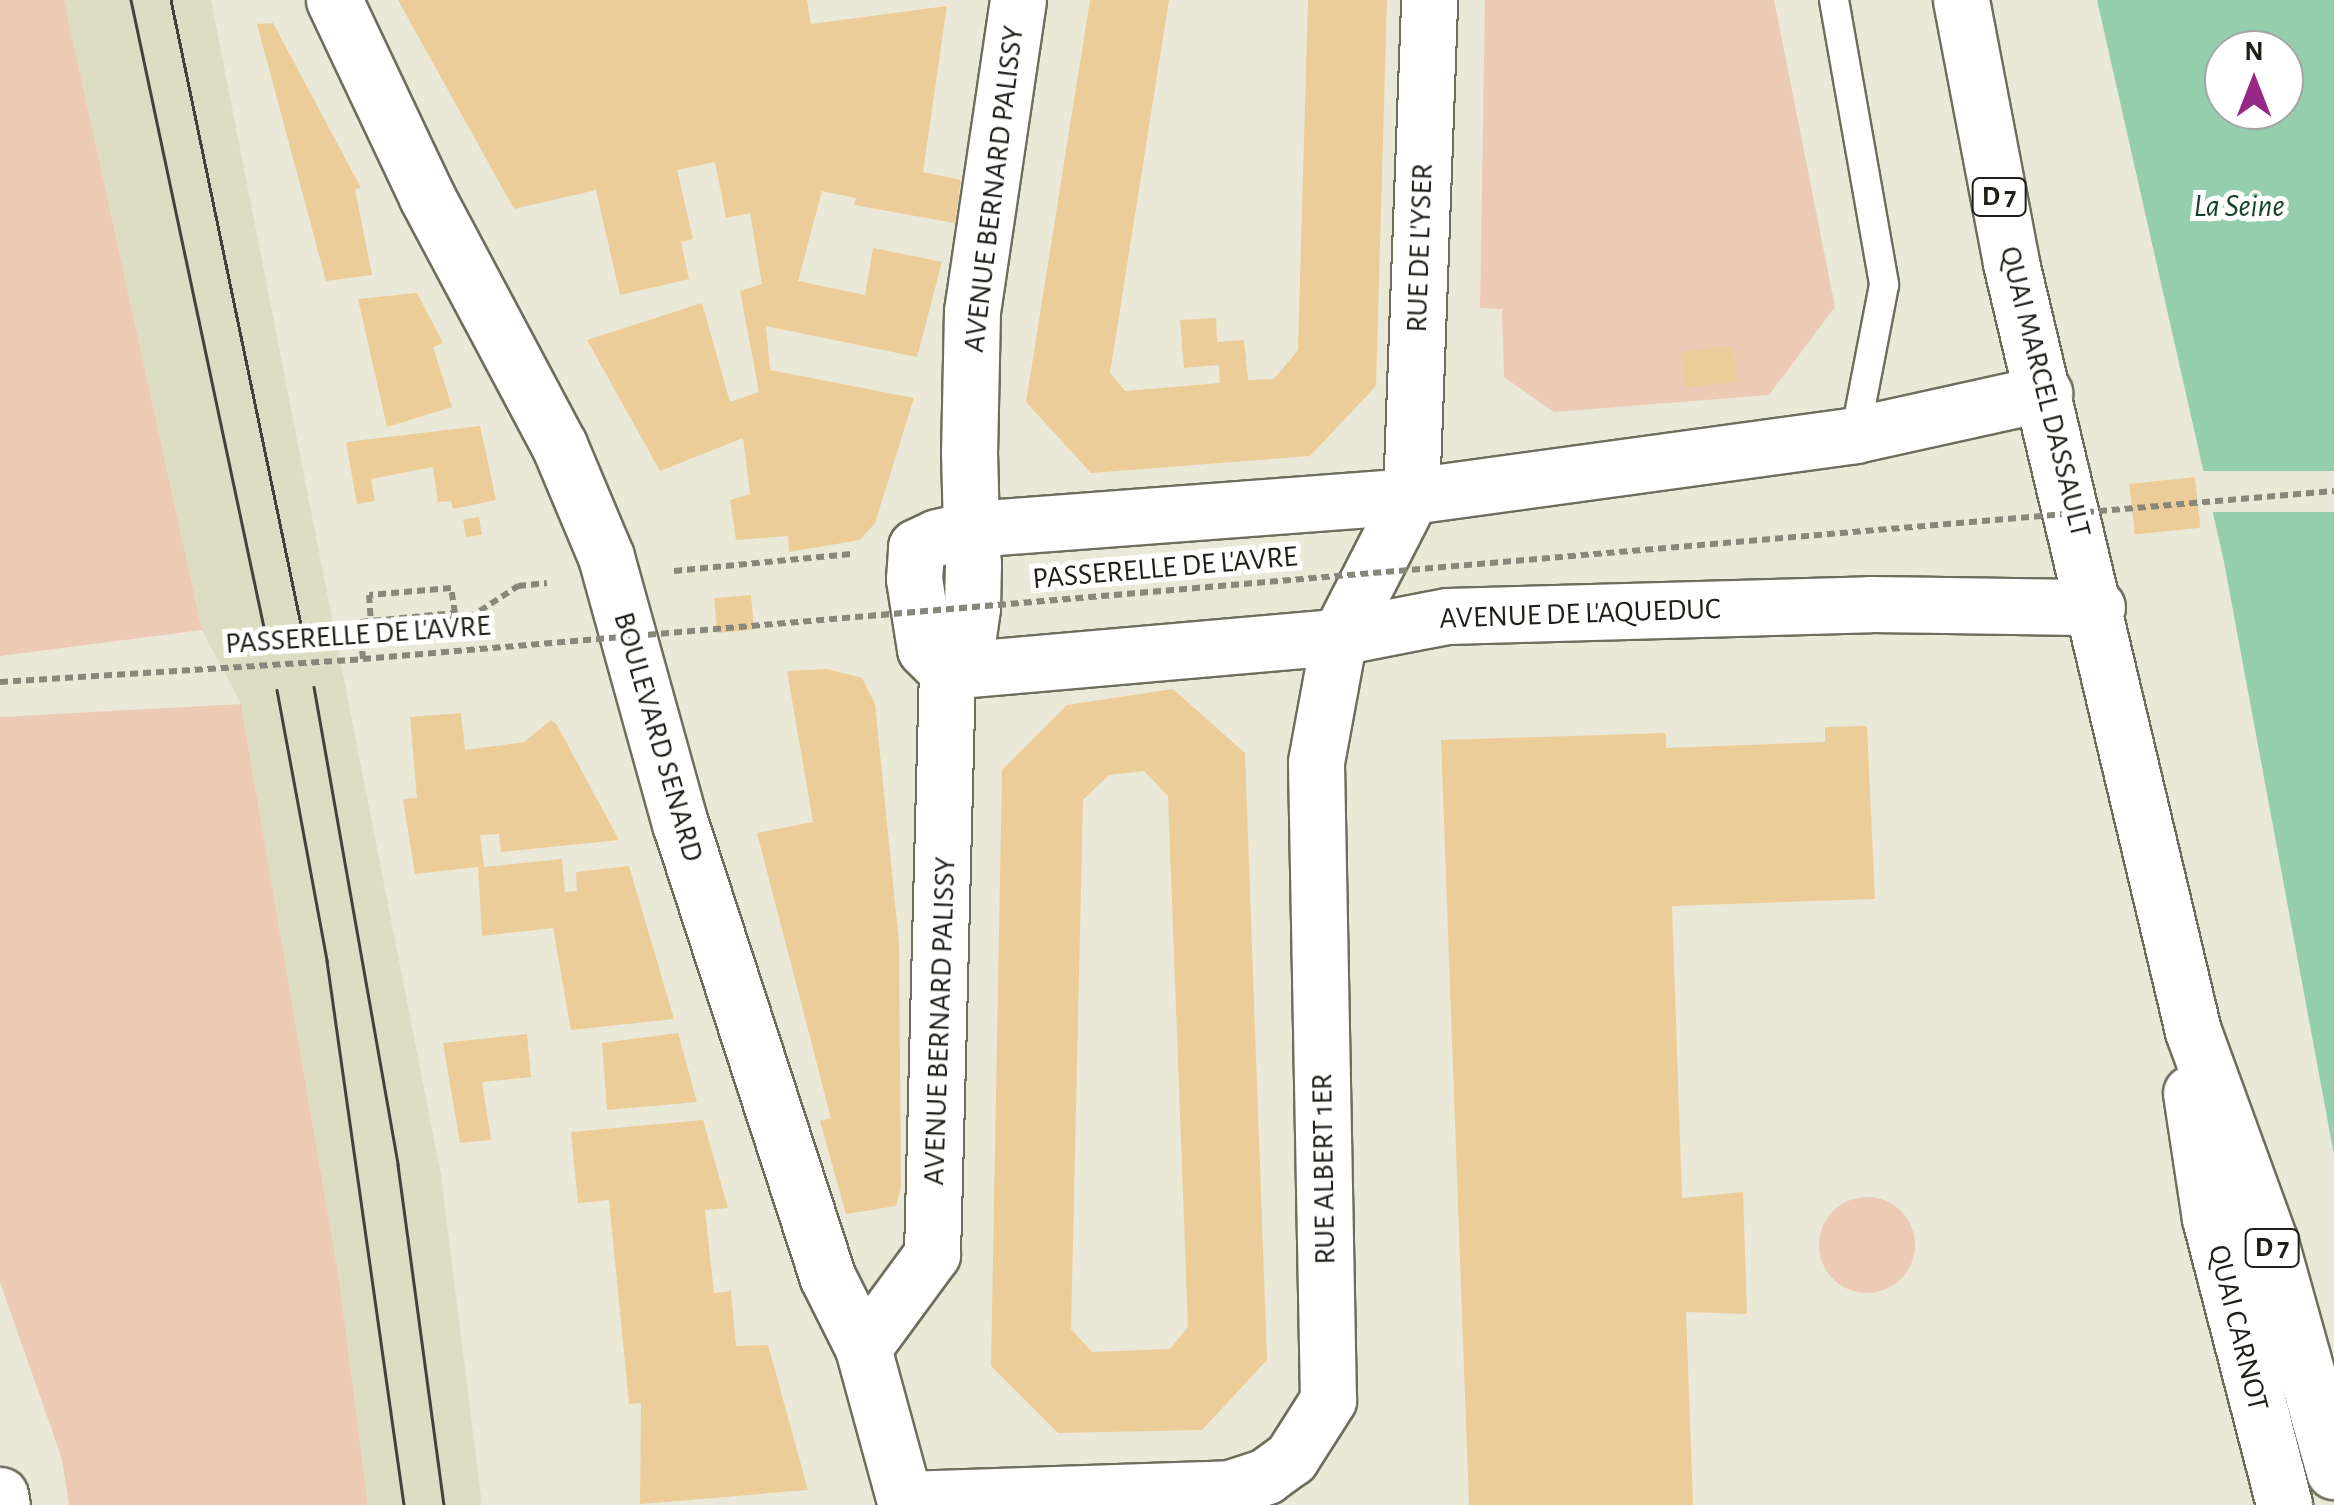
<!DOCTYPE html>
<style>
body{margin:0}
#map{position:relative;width:2334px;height:1505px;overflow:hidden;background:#eae9d7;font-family:"Alegreya Sans",sans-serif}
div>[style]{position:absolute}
.built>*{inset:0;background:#ddddc3}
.green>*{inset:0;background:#edcab5}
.round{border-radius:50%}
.water>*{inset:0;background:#94ceac}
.pier>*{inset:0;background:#eae9d7;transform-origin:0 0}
.building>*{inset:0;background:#eccc98;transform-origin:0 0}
.path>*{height:6px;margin-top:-3px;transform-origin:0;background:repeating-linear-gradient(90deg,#88877b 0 8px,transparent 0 13px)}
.roads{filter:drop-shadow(2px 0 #6e6e5e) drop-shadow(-2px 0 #6e6e5e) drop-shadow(0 2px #6e6e5e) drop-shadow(0 -2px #6e6e5e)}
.lane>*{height:28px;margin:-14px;padding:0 14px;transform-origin:14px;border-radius:14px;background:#fff}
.street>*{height:55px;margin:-27.5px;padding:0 27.5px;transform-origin:27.5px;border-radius:27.5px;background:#fff}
.primary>*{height:55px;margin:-27.5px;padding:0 27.5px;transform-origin:27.5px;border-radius:27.5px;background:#fff}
.tram>*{height:2.5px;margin:-1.25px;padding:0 1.25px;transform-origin:1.25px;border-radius:1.25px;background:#43423a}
.path-bridge>*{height:6px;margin-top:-3px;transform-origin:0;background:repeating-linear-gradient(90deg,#88877b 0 8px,transparent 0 13px)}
span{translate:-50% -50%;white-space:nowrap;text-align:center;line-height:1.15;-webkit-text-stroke:10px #fff;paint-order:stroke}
.shield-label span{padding:2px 8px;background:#fff;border:2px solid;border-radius:8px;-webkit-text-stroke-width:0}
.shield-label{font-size:28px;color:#1f1e18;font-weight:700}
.street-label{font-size:30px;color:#1f1e18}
.water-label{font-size:32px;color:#15422b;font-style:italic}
.north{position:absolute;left:2204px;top:30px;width:100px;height:100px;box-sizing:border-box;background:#fff;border:2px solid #a5a5a3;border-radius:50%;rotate:0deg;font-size:28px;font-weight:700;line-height:40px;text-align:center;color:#1f1e18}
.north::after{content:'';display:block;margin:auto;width:35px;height:45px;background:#972888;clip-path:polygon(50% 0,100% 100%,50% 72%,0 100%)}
</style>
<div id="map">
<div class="built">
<i style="clip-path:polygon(64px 0,211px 0,441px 1175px,482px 1505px,368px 1505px,339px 1279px,241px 704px,202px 630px)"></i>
</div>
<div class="green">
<i style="clip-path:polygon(0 0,64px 0,202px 630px,0 656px)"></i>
<i style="clip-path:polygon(1485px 0,1774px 0,1835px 307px,1769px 395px,1554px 412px,1504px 377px,1502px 309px,1480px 308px)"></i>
<i style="clip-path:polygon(241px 704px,339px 1279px,368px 1505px,69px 1505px,62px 1459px,0 1282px,0 717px)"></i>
<i class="round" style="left:1819px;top:1197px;width:96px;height:96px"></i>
</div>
<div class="water">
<i style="clip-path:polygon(evenodd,2097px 0,2334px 0,2334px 1155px,2224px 562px,2097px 0,2224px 50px,2284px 50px,2284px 110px,2224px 110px,2224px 50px)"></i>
</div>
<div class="pier">
<i style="left:2334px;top:471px;width:41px;height:137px;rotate:90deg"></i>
</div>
<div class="building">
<i style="clip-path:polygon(398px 0,807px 0,811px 24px,947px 6px,923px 172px,961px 180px,955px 223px,854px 205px,856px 198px,822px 191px,798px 281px,865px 295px,873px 248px,942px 262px,917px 357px,766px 326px,770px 370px,914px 398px,875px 523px,860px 540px,789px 552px,788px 536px,736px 540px,730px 500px,750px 494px,743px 438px,660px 471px,587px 340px,702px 303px,730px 402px,759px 392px,740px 291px,762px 284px,750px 213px,726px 218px,715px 162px,677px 170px,693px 239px,681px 242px,689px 279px,620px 295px,596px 190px,514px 209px)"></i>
<i style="clip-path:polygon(1090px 0,1169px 0,1110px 373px,1125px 391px,1220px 383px,1219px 365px,1184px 368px,1180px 320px,1216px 318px,1217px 342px,1244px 340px,1248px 380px,1274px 379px,1298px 350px,1308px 0,1387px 0,1376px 386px,1310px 456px,1091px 473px,1026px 402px)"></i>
<i style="clip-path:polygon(273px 23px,361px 188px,355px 189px,372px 275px,326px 281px,257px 24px)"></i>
<i style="clip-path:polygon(417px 293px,443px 343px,433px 347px,452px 407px,387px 427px,358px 299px)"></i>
<i style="left:1733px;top:346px;width:36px;height:52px;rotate:84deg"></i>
<i style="clip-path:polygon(480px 426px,496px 500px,453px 509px,451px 501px,438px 502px,433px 467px,371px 479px,375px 501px,357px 504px,346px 442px)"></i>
<i style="left:2195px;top:477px;width:51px;height:66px;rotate:84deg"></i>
<i style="left:479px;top:517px;width:18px;height:16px;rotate:81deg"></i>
<i style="left:751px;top:595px;width:35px;height:37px;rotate:85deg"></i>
<i style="clip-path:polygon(827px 669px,862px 678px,875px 704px,899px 943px,901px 1187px,896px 1206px,846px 1214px,820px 1121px,831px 1118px,757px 833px,813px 822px,787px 671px)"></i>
<i style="clip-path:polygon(evenodd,1173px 689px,1245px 753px,1267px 1360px,1202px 1430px,1058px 1433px,991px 1366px,1002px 770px,1067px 705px,1173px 689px,1144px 771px,1168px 796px,1188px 1327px,1170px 1349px,1092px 1352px,1071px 1329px,1083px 800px,1109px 775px,1144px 771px)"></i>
<i style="clip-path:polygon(461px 713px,465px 750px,524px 742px,551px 720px,557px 725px,619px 840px,501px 852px,499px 834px,480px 835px,484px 867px,562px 859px,565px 892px,577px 891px,576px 872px,629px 866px,674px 1019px,571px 1030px,553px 928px,482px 936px,478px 867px,415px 874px,403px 799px,417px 798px,410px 717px)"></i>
<i style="clip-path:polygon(1867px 726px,1875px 899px,1672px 906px,1682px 1198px,1743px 1192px,1747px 1314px,1686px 1312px,1693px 1505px,1469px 1505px,1441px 740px,1666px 733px,1666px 748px,1825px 742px,1825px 727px)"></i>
<i style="clip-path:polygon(678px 1033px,697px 1102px,607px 1110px,602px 1043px)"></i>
<i style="clip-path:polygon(527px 1034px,531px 1077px,482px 1082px,491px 1140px,460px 1143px,443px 1043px)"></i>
<i style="clip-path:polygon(703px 1120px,728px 1208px,705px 1210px,714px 1293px,731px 1291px,736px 1346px,768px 1345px,808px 1490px,640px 1504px,641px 1403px,629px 1404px,609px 1200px,578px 1203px,571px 1132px)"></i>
</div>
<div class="path">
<i style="left:674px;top:571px;width:178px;rotate:-5.5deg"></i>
<i style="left:363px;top:659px;width:37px;rotate:-95deg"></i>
<i style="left:360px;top:622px;width:95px;rotate:-5.4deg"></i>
<i style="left:455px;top:613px;width:25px;rotate:-99deg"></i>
<i style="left:451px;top:588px;width:82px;rotate:175.1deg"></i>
<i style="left:369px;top:595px;width:31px;rotate:86deg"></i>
<i style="left:371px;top:626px;width:98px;rotate:-4.7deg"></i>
<i style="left:469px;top:618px;width:59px;rotate:-33.1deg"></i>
<i style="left:518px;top:586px;width:29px;rotate:-6deg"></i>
</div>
<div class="roads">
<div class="lane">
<i style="left:1834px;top:0;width:289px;rotate:80deg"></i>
<i style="left:1884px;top:285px;width:153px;rotate:100.9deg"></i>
</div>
<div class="street">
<i style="left:334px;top:0;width:218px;rotate:64.7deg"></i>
<i style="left:427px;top:197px;width:281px;rotate:62deg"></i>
<i style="left:559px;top:445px;width:121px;rotate:67.2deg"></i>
<i style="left:606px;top:557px;width:276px;rotate:74.5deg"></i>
<i style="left:680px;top:823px;width:476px;rotate:72deg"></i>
<i style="left:827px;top:1276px;width:80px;rotate:63.4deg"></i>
<i style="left:863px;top:1348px;width:163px;rotate:74.7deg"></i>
<i style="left:1018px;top:0;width:314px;rotate:98.4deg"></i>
<i style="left:972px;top:311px;width:141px;rotate:91.2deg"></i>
<i style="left:969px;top:452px;width:77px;rotate:88.5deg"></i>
<i style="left:971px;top:529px;width:35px;rotate:87deg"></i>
<i style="left:973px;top:564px;width:44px;rotate:91.3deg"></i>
<i style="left:972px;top:608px;width:30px;rotate:98deg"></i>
<i style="left:968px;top:638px;width:39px;rotate:122deg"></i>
<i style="left:947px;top:671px;width:31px;rotate:-135deg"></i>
<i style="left:925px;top:649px;width:71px;rotate:-98.9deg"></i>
<i style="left:914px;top:579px;width:32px;rotate:-86deg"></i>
<i style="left:916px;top:547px;width:23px;rotate:-25deg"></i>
<i style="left:937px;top:537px;width:35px;rotate:-13deg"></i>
<i style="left:971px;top:529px;width:441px;rotate:-4.3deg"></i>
<i style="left:1411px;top:496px;width:448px;rotate:-7.8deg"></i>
<i style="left:1855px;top:435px;width:194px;rotate:-12.5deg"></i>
<i style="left:863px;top:1348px;width:117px;rotate:-53.7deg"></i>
<i style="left:932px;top:1254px;width:583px;rotate:-88.53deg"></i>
<i style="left:947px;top:671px;width:393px;rotate:-5deg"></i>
<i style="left:1339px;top:637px;width:110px;rotate:-11deg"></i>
<i style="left:1447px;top:616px;width:423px;rotate:-1.6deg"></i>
<i style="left:1870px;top:604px;width:227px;rotate:0.8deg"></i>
<i style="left:0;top:1495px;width:10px;rotate:79deg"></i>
<i style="left:906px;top:1499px;width:324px;rotate:-1.9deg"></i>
<i style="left:1230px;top:1488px;width:38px;rotate:-18deg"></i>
<i style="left:1266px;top:1476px;width:31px;rotate:-36deg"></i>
<i style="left:1291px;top:1458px;width:69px;rotate:-57.5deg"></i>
<i style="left:1328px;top:1400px;width:638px;rotate:-91.08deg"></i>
<i style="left:1316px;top:762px;width:127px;rotate:-79.6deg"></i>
<i style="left:1339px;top:637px;width:158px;rotate:-62.9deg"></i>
<i style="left:1411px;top:496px;width:496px;rotate:-87.9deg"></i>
</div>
<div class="primary">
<i style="left:1961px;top:0;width:268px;rotate:79.2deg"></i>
<i style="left:2011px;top:263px;width:789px;rotate:76.67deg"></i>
<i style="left:2193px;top:1031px;width:225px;rotate:70deg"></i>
<i style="left:2270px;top:1242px;width:238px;rotate:74.4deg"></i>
<i style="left:2191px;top:1093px;width:126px;rotate:81.4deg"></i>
<i style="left:2210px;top:1218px;width:296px;rotate:75.5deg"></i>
</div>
</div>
<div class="tram">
<i style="left:131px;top:0;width:651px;rotate:78.03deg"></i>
<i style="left:171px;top:0;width:648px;rotate:78.24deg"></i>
<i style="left:314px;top:687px;width:485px;rotate:80deg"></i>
<i style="left:398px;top:1165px;width:343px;rotate:82.3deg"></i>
<i style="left:277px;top:690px;width:276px;rotate:79.5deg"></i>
<i style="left:327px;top:961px;width:549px;rotate:81.94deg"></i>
</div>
<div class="path-bridge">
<i style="left:0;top:682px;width:364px;rotate:-3.6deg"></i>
<i style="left:363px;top:659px;width:1978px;rotate:-4.87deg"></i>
</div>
<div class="shield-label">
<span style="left:1999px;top:197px">D 7</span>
<span style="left:2272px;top:1248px">D 7</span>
</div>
<div class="street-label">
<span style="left:994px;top:189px;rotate:-83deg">AVENUE BERNARD PALISSY</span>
<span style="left:1420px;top:248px;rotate:-88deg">RUE DE L'YSER</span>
<span style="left:2045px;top:392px;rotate:76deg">QUAI MARCEL DASSAULT</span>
<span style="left:1165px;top:568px;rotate:-5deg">PASSERELLE DE L'AVRE</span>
<span style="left:1580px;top:614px;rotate:-2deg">AVENUE DE L'AQUEDUC</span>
<span style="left:358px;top:635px;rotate:-4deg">PASSERELLE DE L'AVRE</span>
<span style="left:658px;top:737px;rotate:74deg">BOULEVARD SENARD</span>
<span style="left:940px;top:1021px;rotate:-88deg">AVENUE BERNARD PALISSY</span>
<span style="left:1324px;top:1169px;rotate:-91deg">RUE ALBERT 1ER</span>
<span style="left:2238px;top:1328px;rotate:76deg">QUAI CARNOT</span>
</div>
<div class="water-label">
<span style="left:2239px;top:206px">La Seine</span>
</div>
<div class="north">N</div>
</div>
